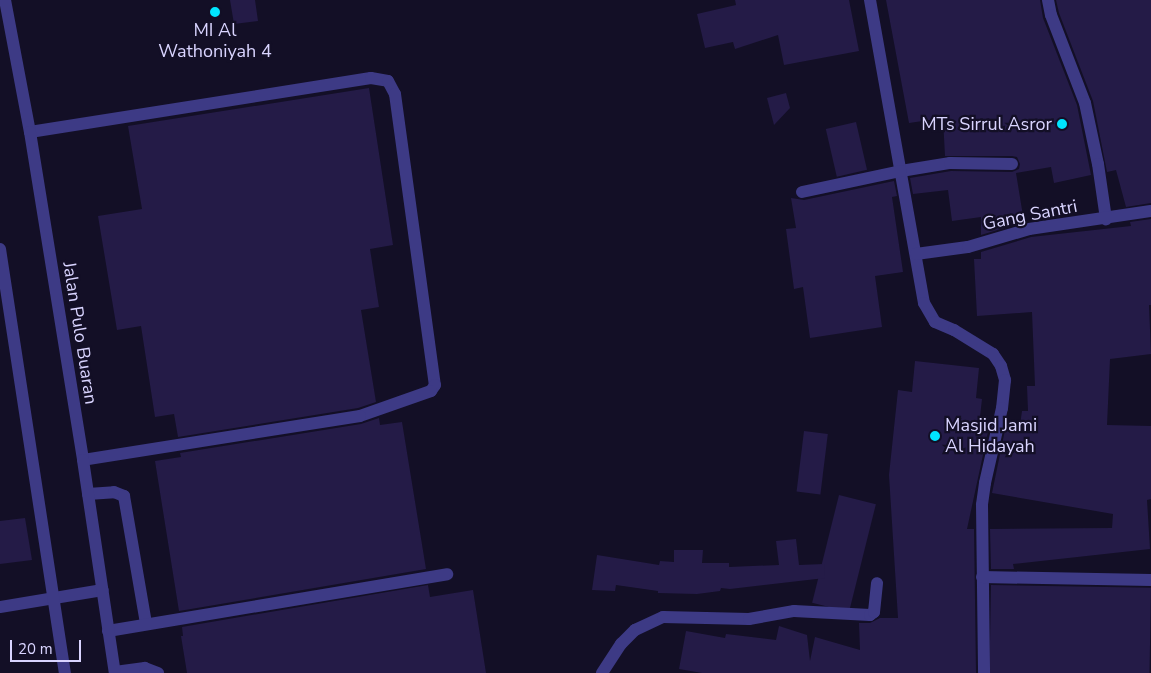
<!DOCTYPE html>
<style>
body{margin:0}
#map{position:relative;width:1151px;height:673px;overflow:hidden;background:#130f26;font-family:"Nunito Sans",sans-serif}
div>[style]{position:absolute}
.building>*{inset:0;background:#241b47;transform-origin:0 0}
.service>*{height:12px;margin:-6px;padding:0 6px;transform-origin:6px;border-radius:6px;background:#3d3a85}
.minor>*{height:12px;margin:-6px;padding:0 6px;transform-origin:6px;border-radius:6px;background:#3d3a85}
.dots>*{width:14px;height:14px;translate:-50% -50%;box-sizing:border-box;border:2px solid #130f26;border-radius:50%}
span{translate:-50% -50%;white-space:nowrap;text-align:center;line-height:1.15;-webkit-text-stroke:4.5px #130f26;paint-order:stroke}
.poi-label{font-size:18px;color:#d9d4ff}
.right{translate:-100% -50%;text-align:right}
.left{translate:0 -50%;text-align:left}
.street-label{font-size:18px;color:#d9d4ff}
.scale{position:absolute;left:10px;top:640px;width:71px;height:22px;box-sizing:border-box;border:2px solid #d9d4ff;border-top:0;padding-left:6px;font-size:15px;line-height:18px;white-space:nowrap;color:#d9d4ff;-webkit-text-stroke:4px #130f26;paint-order:stroke}
</style>
<div id="map">
<div class="building">
<i style="clip-path:polygon(230px 0,255px 0,258px 21px,234px 24px)"></i>
<i style="clip-path:polygon(735px 0,849px 0,859px 51px,784px 65px,778px 35px,735px 49px,733px 42px,705px 48px,697px 14px,736px 5px)"></i>
<i style="clip-path:polygon(886px 0,1040px 0,1043px 18px,1077px 105px,1091px 175px,1054px 183px,1051px 167px,1016px 173px,1024px 222px,981px 235px,981px 217px,952px 221px,948px 190px,913px 194px,910px 178px,951px 171px,1012px 172px,1019px 169px,1020px 164px,1017px 157px,1012px 156px,945px 156px,943px 118px,909px 123px)"></i>
<i style="clip-path:polygon(1056px 0,1151px 0,1151px 203px,1126px 207px,1116px 170px,1107px 172px,1093px 101px,1059px 13px)"></i>
<i style="clip-path:polygon(369px 88px,393px 245px,370px 249px,379px 307px,361px 310px,376px 402px,358px 408px,178px 437px,174px 414px,155px 417px,141px 326px,117px 330px,98px 216px,142px 209px,128px 126px)"></i>
<i style="clip-path:polygon(786px 93px,790px 108px,774px 125px,767px 98px)"></i>
<i style="left:856px;top:122px;width:49px;height:31px;rotate:77deg"></i>
<i style="clip-path:polygon(894px 181px,897px 196px,892px 197px,903px 272px,875px 276px,882px 327px,810px 338px,803px 287px,794px 289px,786px 229px,796px 228px,791px 198px,804px 200px)"></i>
<i style="clip-path:polygon(1151px 219px,1151px 305px,1149px 305px,1151px 354px,1110px 359px,1107px 425px,1151px 426px,1151px 499px,1147px 500px,1150px 549px,1013px 564px,1014px 569px,991px 569px,990px 529px,1112px 528px,1113px 514px,992px 493px,1005px 430px,1019px 432px,1022px 411px,1028px 411px,1027px 386px,1035px 386px,1032px 312px,977px 316px,974px 259px,981px 259px,981px 252px,1031px 237px,1131px 226px,1130px 222px)"></i>
<i style="clip-path:polygon(915px 361px,979px 368px,976px 398px,982px 399px,979px 426px,989px 427px,967px 529px,974px 529px,976px 673px,702px 673px,679px 669px,686px 631px,725px 638px,726px 634px,776px 640px,779px 626px,807px 635px,810px 661px,815px 637px,860px 650px,859px 623px,870px 623px,880px 618px,898px 618px,889px 475px,898px 390px,912px 392px)"></i>
<i style="clip-path:polygon(379px 418px,380px 425px,402px 422px,426px 569px,179px 611px,155px 461px,181px 457px,180px 453px,361px 424px)"></i>
<i style="left:804px;top:431px;width:24px;height:61px;rotate:7deg"></i>
<i style="left:839px;top:495px;width:38px;height:111px;rotate:14deg"></i>
<i style="clip-path:polygon(25px 518px,32px 560px,0 564px,0 521px)"></i>
<i style="clip-path:polygon(796px 539px,799px 565px,824px 564px,825px 578px,730px 589px,721px 588px,720px 591px,697px 594px,658px 593px,658px 591px,616px 585px,615px 591px,592px 590px,597px 555px,659px 565px,660px 561px,674px 562px,674px 550px,703px 550px,702px 563px,729px 563px,729px 567px,779px 565px,776px 541px)"></i>
<i style="clip-path:polygon(428px 585px,430px 597px,473px 590px,486px 673px,187px 673px,181px 636px,183px 636px,182px 627px)"></i>
<i style="left:991px;top:585px;width:160px;height:88px;rotate:1deg"></i>
</div>
<div class="service">
<i style="left:30px;top:132px;width:345px;rotate:-9deg"></i>
<i style="left:371px;top:78px;width:17px;rotate:10deg"></i>
<i style="left:388px;top:81px;width:15px;rotate:62deg"></i>
<i style="left:395px;top:94px;width:294px;rotate:82.2deg"></i>
<i style="left:435px;top:385px;width:7px;rotate:124deg"></i>
<i style="left:431px;top:391px;width:75px;rotate:160.6deg"></i>
<i style="left:360px;top:416px;width:280px;rotate:171deg"></i>
<i style="left:901px;top:171px;width:50px;rotate:-9.3deg"></i>
<i style="left:950px;top:163px;width:62px;rotate:0.9deg"></i>
<i style="left:88px;top:494px;width:26px;rotate:-4deg"></i>
<i style="left:114px;top:492px;width:11px;rotate:22deg"></i>
<i style="left:124px;top:496px;width:130px;rotate:80.2deg"></i>
<i style="left:0;top:607px;width:104px;rotate:-9.4deg"></i>
<i style="left:108px;top:631px;width:344px;rotate:-9.5deg"></i>
<i style="left:115px;top:672px;width:30px;rotate:-8deg"></i>
<i style="left:145px;top:668px;width:14px;rotate:21deg"></i>
</div>
<div class="minor">
<i style="left:5px;top:0;width:134px;rotate:79.3deg"></i>
<i style="left:30px;top:132px;width:332px;rotate:80.8deg"></i>
<i style="left:83px;top:460px;width:215px;rotate:81.5deg"></i>
<i style="left:870px;top:0;width:308px;rotate:79.9deg"></i>
<i style="left:924px;top:303px;width:22px;rotate:60deg"></i>
<i style="left:935px;top:322px;width:21px;rotate:23deg"></i>
<i style="left:954px;top:330px;width:46px;rotate:31.6deg"></i>
<i style="left:993px;top:354px;width:14px;rotate:56deg"></i>
<i style="left:1001px;top:366px;width:15px;rotate:74deg"></i>
<i style="left:1005px;top:380px;width:28px;rotate:96deg"></i>
<i style="left:1002px;top:408px;width:77px;rotate:102.8deg"></i>
<i style="left:985px;top:483px;width:22px;rotate:98deg"></i>
<i style="left:982px;top:505px;width:168px;rotate:89.3deg"></i>
<i style="left:1048px;top:0;width:15px;rotate:79deg"></i>
<i style="left:1051px;top:15px;width:94px;rotate:68.9deg"></i>
<i style="left:1085px;top:103px;width:62px;rotate:78deg"></i>
<i style="left:1098px;top:164px;width:56px;rotate:81.7deg"></i>
<i style="left:802px;top:192px;width:101px;rotate:-12deg"></i>
<i style="left:0;top:249px;width:429px;rotate:81.3deg"></i>
<i style="left:916px;top:254px;width:52px;rotate:-7.7deg"></i>
<i style="left:968px;top:247px;width:64px;rotate:-16.4deg"></i>
<i style="left:1029px;top:229px;width:123px;rotate:-8.4deg"></i>
<i style="left:982px;top:577px;width:169px;rotate:1deg"></i>
<i style="left:602px;top:673px;width:35px;rotate:-57deg"></i>
<i style="left:621px;top:644px;width:20px;rotate:-45deg"></i>
<i style="left:635px;top:630px;width:31px;rotate:-25deg"></i>
<i style="left:663px;top:617px;width:86px;rotate:1.3deg"></i>
<i style="left:749px;top:619px;width:46px;rotate:-10.1deg"></i>
<i style="left:794px;top:611px;width:76px;rotate:3deg"></i>
<i style="left:870px;top:615px;width:5px;rotate:-37deg"></i>
<i style="left:874px;top:612px;width:29px;rotate:-84deg"></i>
</div>
<div class="dots">
<i style="left:215px;top:12px;background:#00e5ff"></i>
<i style="left:1062px;top:124px;background:#00e5ff"></i>
<i style="left:935px;top:436px;background:#00e5ff"></i>
</div>
<div class="poi-label">
<span style="left:215px;top:41px">MI Al<br>Wathoniyah 4</span>
<span class="right" style="left:1052px;top:124px">MTs Sirrul Asror</span>
<span class="left" style="left:945px;top:436px">Masjid Jami<br>Al Hidayah</span>
</div>
<div class="street-label">
<span style="left:1030px;top:215px;rotate:-11deg">Gang Santri</span>
<span style="left:80px;top:333px;rotate:81deg">Jalan Pulo Buaran</span>
</div>
<div class="scale">20 m</div>
</div>
